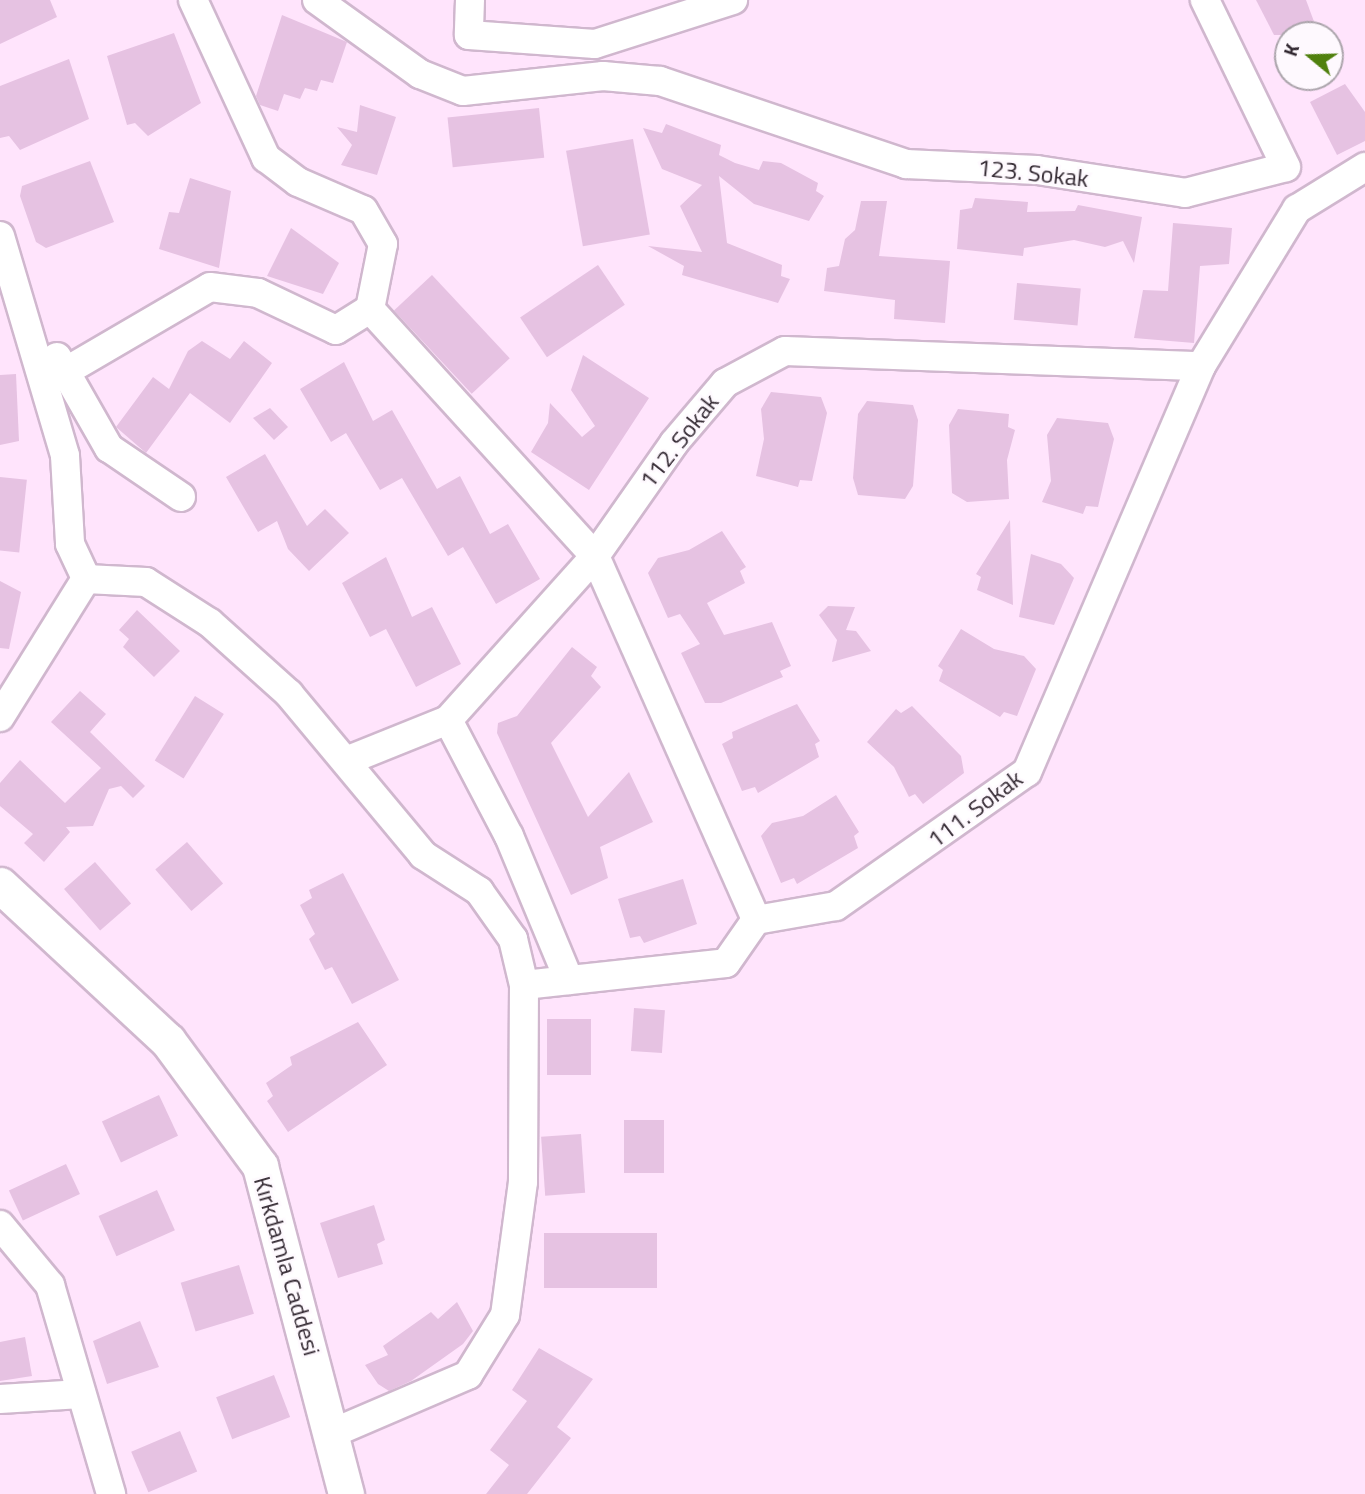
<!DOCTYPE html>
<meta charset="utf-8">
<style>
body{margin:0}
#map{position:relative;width:1365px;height:1494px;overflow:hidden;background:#ffe4fc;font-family:"Titillium Web",sans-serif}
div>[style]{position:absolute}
.building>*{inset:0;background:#e6c2e2;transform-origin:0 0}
.roads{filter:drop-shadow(2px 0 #d0b7ce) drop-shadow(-2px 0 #d0b7ce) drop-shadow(0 2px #d0b7ce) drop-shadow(0 -2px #d0b7ce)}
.minor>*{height:28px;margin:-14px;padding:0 14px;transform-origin:14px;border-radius:14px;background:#fff}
.tertiary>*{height:35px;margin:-17.5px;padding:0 17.5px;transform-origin:17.5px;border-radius:17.5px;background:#fff}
span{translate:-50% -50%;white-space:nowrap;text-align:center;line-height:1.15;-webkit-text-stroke:5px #fef9fe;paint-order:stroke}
.street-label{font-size:24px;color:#322831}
.north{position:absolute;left:1274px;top:21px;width:70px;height:70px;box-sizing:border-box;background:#fef9fe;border:2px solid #aca5ac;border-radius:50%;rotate:289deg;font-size:19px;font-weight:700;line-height:28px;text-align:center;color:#322831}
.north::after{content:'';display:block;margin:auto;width:24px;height:32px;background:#50800e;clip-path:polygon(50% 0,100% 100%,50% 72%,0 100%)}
</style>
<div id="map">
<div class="building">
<i style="clip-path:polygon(0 0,50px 0,57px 17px,0 44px)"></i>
<i style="clip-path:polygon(1256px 0,1306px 0,1319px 35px,1274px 35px)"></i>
<i style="clip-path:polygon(282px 15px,347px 42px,333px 83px,321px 80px,317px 91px,305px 88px,300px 99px,284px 94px,278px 111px,260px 105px,256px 96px)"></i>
<i style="clip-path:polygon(174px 33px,201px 103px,148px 136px,135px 123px,127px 125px,107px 56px)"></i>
<i style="clip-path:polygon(69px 59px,89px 119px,20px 150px,9px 136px,0 138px,0 86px)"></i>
<i style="clip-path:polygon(1345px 84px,1365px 112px,1365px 141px,1337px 155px,1310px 102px)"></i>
<i style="clip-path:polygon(360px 105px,396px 117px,377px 175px,341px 165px,352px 145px,337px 127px,357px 132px)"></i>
<i style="left:539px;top:108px;width:50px;height:92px;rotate:84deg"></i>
<i style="clip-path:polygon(666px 124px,721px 145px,719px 155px,735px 163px,759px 170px,763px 161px,781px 163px,818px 183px,816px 191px,824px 196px,809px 221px,754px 204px,719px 176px,727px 243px,782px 265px,781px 276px,790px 279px,778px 303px,682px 275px,684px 266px,648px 246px,702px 252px,680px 206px,702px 185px,662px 169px,643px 128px,662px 133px)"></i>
<i style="left:633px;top:139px;width:97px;height:68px;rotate:80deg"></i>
<i style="clip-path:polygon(90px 161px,114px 222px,46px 248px,36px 242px,20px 196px,22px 186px)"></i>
<i style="clip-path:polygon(190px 178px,231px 191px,219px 268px,159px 249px,169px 212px,179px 213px)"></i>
<i style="clip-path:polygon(975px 198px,1028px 202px,1027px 212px,1075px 211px,1078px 205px,1142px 217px,1134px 263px,1123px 241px,1105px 247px,1074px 240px,1024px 248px,1023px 256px,957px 249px,960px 210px,972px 208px)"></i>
<i style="clip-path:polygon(861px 201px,887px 201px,879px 256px,950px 261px,945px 323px,894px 319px,895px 300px,824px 291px,827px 268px,839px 266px,845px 239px,855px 230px)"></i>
<i style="clip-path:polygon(1173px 223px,1232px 228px,1229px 264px,1200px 266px,1194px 343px,1134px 338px,1143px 290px,1168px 291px)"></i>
<i style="clip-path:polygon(291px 228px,339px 263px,323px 294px,267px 276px)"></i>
<i style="left:598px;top:265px;width:48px;height:94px;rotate:56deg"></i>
<i style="left:432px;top:275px;width:114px;height:52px;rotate:47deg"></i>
<i style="left:1017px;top:283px;width:64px;height:37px;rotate:5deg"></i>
<i style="clip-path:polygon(202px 341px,230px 359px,244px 341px,272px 363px,230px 423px,190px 393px,146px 453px,116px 427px,153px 377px,169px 389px,188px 351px)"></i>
<i style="clip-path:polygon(583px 355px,649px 398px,589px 490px,531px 452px,548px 423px,550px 403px,582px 437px,595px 426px,571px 390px)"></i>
<i style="clip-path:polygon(344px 362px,373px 421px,392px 410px,437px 489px,460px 476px,490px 534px,508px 524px,540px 579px,496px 604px,463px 547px,448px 556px,402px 478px,380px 490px,346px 433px,331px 442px,300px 389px)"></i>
<i style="clip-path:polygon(16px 374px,19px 441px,0 445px,0 375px)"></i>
<i style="clip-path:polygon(771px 392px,821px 397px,827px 413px,812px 481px,800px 480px,798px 487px,756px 476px,764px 439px,761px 409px)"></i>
<i style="clip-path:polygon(867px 401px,913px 405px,918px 420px,913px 486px,905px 499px,858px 495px,853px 478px,858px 414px)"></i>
<i style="clip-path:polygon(270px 408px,288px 427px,274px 440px,253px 418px)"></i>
<i style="clip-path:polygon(958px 409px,1009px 414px,1008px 427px,1015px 430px,1007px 460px,1009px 499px,967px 502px,952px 493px,949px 425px)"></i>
<i style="clip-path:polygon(1057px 418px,1108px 423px,1114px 439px,1098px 507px,1086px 506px,1083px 514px,1042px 502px,1051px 481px,1047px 435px)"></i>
<i style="clip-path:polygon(265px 454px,307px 526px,325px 509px,349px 533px,309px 571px,288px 549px,277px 521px,258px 532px,226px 477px)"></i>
<i style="left:0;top:477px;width:27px;height:73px;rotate:6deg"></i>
<i style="clip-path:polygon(1010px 520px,1013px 605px,977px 590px,981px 577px,976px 574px)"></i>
<i style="clip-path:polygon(722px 531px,746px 567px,740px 571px,745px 583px,707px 603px,724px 635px,772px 622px,791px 666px,780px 671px,783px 677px,721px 703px,705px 703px,681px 653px,700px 644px,680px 614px,668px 618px,648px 573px,658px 558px,689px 550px)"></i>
<i style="clip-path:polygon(1031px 554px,1061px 564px,1074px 578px,1054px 625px,1019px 617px)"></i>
<i style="clip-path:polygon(386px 557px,412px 617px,432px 607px,461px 664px,416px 687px,386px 629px,370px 637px,342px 583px)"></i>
<i style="clip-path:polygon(0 581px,21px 592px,9px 649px,0 648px)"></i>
<i style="clip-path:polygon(828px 606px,855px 607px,846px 630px,856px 631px,871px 651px,832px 662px,837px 640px,819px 615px)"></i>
<i style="clip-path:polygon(137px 610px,180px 651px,154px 677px,123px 647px,129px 639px,119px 630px)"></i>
<i style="clip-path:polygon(961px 629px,994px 649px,1024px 656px,1036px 669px,1017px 716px,1004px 712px,1000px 717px,939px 681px,943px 670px,938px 666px)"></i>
<i style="clip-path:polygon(572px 647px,597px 667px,591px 676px,601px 687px,551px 743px,588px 817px,629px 772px,653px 822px,600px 847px,608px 878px,571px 895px,497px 733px,498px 723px,517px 716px)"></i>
<i style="clip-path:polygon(80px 691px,106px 714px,90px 732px,145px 786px,133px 798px,121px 786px,109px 789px,93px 826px,66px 827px,70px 832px,44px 862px,24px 843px,33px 834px,0 806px,0 783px,20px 760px,65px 803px,101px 768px,51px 722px)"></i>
<i style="left:195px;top:696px;width:34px;height:76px;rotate:32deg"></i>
<i style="clip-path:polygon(797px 704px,820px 741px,815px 744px,819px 757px,758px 793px,755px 787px,742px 791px,722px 744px,733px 738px,732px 732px)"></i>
<i style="clip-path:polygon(912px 706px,961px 756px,964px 773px,923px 804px,915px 794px,909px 797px,894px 767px,867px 742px,896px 709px,901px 713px)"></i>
<i style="clip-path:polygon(836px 795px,859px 832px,854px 836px,858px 848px,797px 884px,794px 878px,781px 883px,761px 836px,772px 823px,803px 816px)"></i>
<i style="left:187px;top:842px;width:55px;height:42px;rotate:49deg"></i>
<i style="left:95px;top:862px;width:55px;height:41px;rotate:49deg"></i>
<i style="clip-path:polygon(343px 873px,399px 980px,352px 1004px,332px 967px,325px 970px,314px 949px,309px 939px,315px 934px,300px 905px,312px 898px,309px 890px)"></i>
<i style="clip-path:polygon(683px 879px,697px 924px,644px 943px,640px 936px,630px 938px,618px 899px)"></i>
<i style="left:634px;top:1008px;width:31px;height:43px;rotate:4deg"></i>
<i style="left:547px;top:1019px;width:44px;height:56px"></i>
<i style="clip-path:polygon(358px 1022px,387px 1065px,288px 1132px,267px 1101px,273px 1096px,266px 1083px,292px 1065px,290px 1057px)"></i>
<i style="left:159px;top:1095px;width:45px;height:63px;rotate:65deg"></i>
<i style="left:664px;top:1120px;width:53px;height:40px;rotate:90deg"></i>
<i style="left:581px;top:1134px;width:59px;height:40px;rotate:86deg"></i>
<i style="left:66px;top:1164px;width:33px;height:63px;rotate:65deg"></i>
<i style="left:157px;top:1190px;width:44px;height:64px;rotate:66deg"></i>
<i style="clip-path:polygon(374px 1205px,385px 1240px,377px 1244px,383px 1264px,338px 1278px,320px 1223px)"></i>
<i style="left:544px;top:1233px;width:113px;height:55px"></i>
<i style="left:239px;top:1265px;width:51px;height:61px;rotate:73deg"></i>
<i style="clip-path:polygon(457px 1302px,473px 1331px,463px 1344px,411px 1381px,389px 1391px,378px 1384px,365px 1365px,388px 1355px,383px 1346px,431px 1312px,438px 1319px)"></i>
<i style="clip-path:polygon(140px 1321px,159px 1367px,107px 1384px,93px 1341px)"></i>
<i style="clip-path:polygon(25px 1337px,32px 1376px,0 1381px,0 1342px)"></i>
<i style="clip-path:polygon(539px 1348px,593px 1379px,557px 1427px,571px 1438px,527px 1494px,486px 1494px,509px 1465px,490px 1450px,527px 1401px,512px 1390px)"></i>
<i style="left:274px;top:1375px;width:45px;height:62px;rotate:69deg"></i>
<i style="left:180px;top:1431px;width:44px;height:53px;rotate:67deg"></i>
</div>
<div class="roads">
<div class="minor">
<i style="left:317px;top:0;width:127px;rotate:35.7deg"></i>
<i style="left:420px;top:74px;width:46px;rotate:21.6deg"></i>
<i style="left:463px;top:91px;width:141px;rotate:-6.1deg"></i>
<i style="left:603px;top:76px;width:57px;rotate:5deg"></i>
<i style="left:660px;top:81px;width:260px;rotate:18.6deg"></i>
<i style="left:906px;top:164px;width:131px;rotate:2.6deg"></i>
<i style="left:1037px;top:170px;width:150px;rotate:8.8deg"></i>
<i style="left:1185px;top:193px;width:104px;rotate:-14.4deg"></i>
<i style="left:1286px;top:167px;width:186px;rotate:-115.9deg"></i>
<i style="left:470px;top:0;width:35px;rotate:92deg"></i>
<i style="left:469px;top:35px;width:126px;rotate:4.1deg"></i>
<i style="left:595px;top:44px;width:145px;rotate:-17.7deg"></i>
<i style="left:0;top:236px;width:229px;rotate:73.5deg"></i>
<i style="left:65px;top:456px;width:88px;rotate:86.7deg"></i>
<i style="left:70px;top:544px;width:38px;rotate:65deg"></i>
<i style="left:370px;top:309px;width:334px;rotate:47.7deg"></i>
<i style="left:595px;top:556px;width:398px;rotate:66.1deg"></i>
<i style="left:57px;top:357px;width:105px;rotate:60.3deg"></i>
<i style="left:109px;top:448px;width:87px;rotate:34.2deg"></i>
<i style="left:68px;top:370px;width:164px;rotate:-30.3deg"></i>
<i style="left:210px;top:287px;width:48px;rotate:7.1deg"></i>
<i style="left:258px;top:293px;width:86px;rotate:25.4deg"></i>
<i style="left:336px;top:330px;width:40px;rotate:-32deg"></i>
<i style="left:370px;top:309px;width:66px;rotate:-78.7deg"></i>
<i style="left:383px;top:244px;width:39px;rotate:-120deg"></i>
<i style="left:363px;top:210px;width:71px;rotate:-156.7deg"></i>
<i style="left:298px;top:182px;width:40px;rotate:-143deg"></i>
<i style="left:266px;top:158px;width:174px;rotate:-114.8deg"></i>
<i style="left:86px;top:579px;width:60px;rotate:2.9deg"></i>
<i style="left:146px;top:582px;width:76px;rotate:32.6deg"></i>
<i style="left:210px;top:623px;width:106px;rotate:41.9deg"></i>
<i style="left:289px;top:694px;width:209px;rotate:50.2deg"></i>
<i style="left:423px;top:855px;width:67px;rotate:32.7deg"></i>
<i style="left:479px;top:891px;width:59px;rotate:54.7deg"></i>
<i style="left:513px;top:939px;width:47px;rotate:76.6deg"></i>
<i style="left:524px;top:985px;width:197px;rotate:90.3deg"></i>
<i style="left:523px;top:1182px;width:134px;rotate:97.7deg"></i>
<i style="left:505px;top:1315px;width:70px;rotate:121.7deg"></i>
<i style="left:468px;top:1375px;width:145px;rotate:156.8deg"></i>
<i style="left:0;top:717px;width:163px;rotate:-58.1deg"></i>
<i style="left:448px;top:720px;width:131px;rotate:62.3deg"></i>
<i style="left:509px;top:836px;width:156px;rotate:67.4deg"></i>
<i style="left:346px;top:761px;width:110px;rotate:-21.9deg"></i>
<i style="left:448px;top:720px;width:220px;rotate:-48.1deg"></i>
<i style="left:595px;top:556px;width:138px;rotate:-55deg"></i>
<i style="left:674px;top:443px;width:79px;rotate:-49.6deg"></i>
<i style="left:725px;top:383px;width:68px;rotate:-28.1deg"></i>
<i style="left:785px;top:351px;width:416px;rotate:2.1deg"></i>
<i style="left:524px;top:985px;width:203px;rotate:-6.2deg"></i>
<i style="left:726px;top:963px;width:52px;rotate:-55.1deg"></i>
<i style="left:756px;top:920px;width:81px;rotate:-9.9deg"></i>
<i style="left:836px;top:906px;width:233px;rotate:-35.1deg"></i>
<i style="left:1027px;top:772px;width:442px;rotate:-66.8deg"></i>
<i style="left:1201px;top:366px;width:184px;rotate:-58.6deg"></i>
<i style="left:1297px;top:209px;width:80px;rotate:-31.7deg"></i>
<i style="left:0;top:1225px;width:78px;rotate:50.2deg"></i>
<i style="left:50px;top:1285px;width:218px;rotate:73.7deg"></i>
<i style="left:0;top:1399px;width:81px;rotate:-3.5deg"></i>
</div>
<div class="tertiary">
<i style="left:0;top:885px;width:229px;rotate:42.9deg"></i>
<i style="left:168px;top:1041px;width:155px;rotate:53.6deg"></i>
<i style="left:260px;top:1166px;width:339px;rotate:75.3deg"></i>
</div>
</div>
<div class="street-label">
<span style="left:1033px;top:173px;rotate:6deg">123. Sokak</span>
<span style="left:679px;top:441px;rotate:-52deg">112. Sokak</span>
<span style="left:975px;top:809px;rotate:-37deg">111. Sokak</span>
<span style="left:287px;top:1266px;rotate:74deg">Kırkdamla Caddesi</span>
</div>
<div class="north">K</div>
</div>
